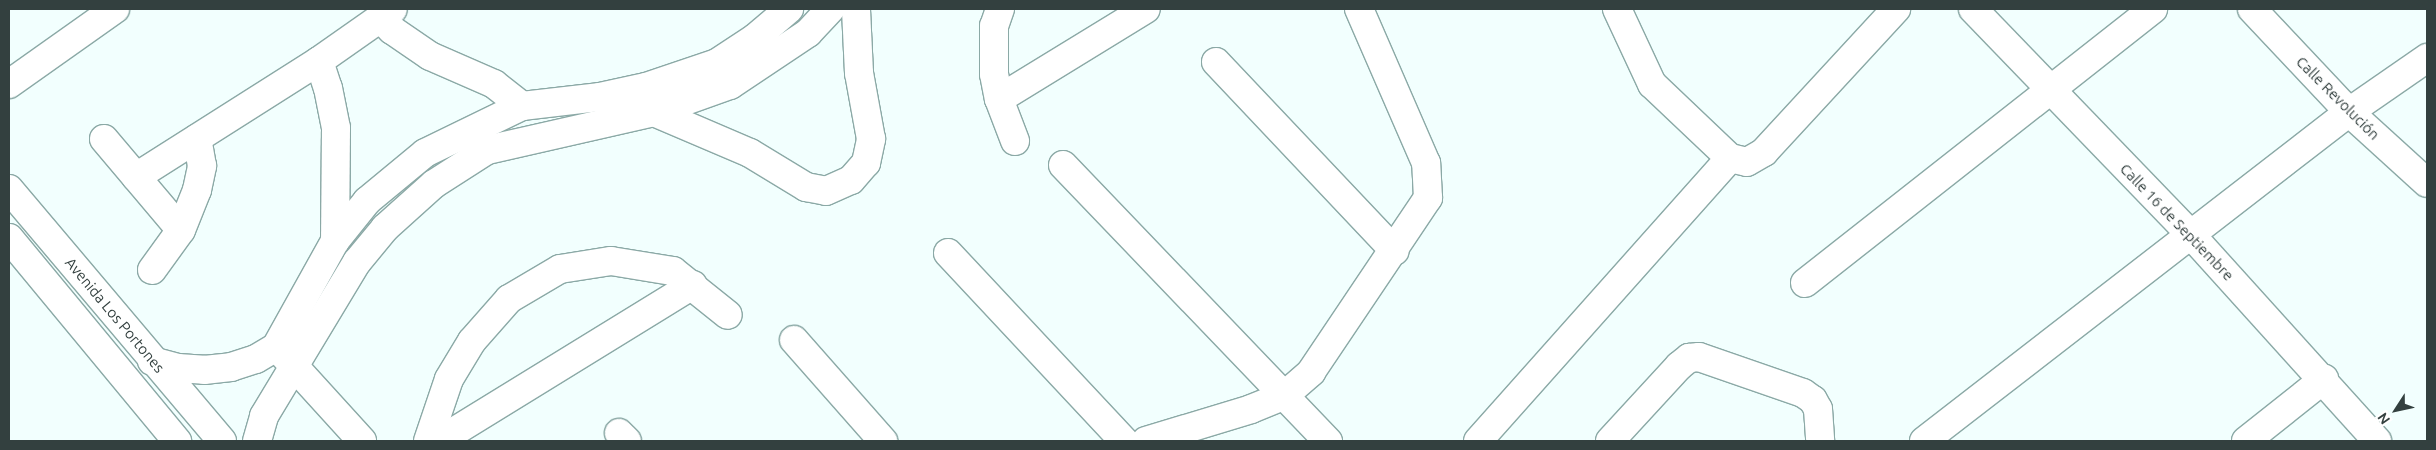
<!DOCTYPE html>
<meta charset="utf-8">
<style>
body{margin:0}
#map{position:relative;width:2436px;height:450px;overflow:hidden;background:#f2fffe;font-family:Ubuntu,sans-serif}
div>[style]{position:absolute}
.roads{filter:drop-shadow(1px 0 #8ba9a6) drop-shadow(-1px 0 #8ba9a6) drop-shadow(0 1px #8ba9a6) drop-shadow(0 -1px #8ba9a6)}
.minor>*{height:28px;margin:-14px;padding:0 14px;transform-origin:14px;border-radius:14px;background:#fff}
span{translate:-50% -50%;white-space:nowrap;text-align:center;line-height:1.15;-webkit-text-stroke:4px #fff;paint-order:stroke}
.street-label{font-size:15px;color:#33403f}
.frame{position:absolute;inset:0;border:10px solid #33403f;pointer-events:none}
.north{position:absolute;left:2371px;top:385px;width:50px;height:50px;-webkit-text-stroke:4px #fff;paint-order:stroke;rotate:235deg;font-size:14px;font-weight:700;line-height:20px;text-align:center;color:#33403f}
.north::after{content:'';display:block;margin:auto;width:18px;height:22px;background:#33403f;clip-path:polygon(50% 0,100% 100%,50% 72%,0 100%)}
</style>
<div id="map">
<div class="roads">
<div class="minor">
<i style="left:1000px;top:9px;width:18px;rotate:109deg"></i>
<i style="left:994px;top:26px;width:48px;rotate:90deg"></i>
<i style="left:994px;top:74px;width:25px;rotate:79deg"></i>
<i style="left:999px;top:99px;width:45px;rotate:69.1deg"></i>
<i style="left:1617px;top:9px;width:83px;rotate:65deg"></i>
<i style="left:1652px;top:84px;width:108px;rotate:43.5deg"></i>
<i style="left:1730px;top:158px;width:17px;rotate:13deg"></i>
<i style="left:1747px;top:162px;width:20px;rotate:-30deg"></i>
<i style="left:1764px;top:152px;width:195px;rotate:-47.3deg"></i>
<i style="left:1973px;top:9px;width:315px;rotate:46deg"></i>
<i style="left:2192px;top:236px;width:276px;rotate:47.9deg"></i>
<i style="left:2252px;top:9px;width:141px;rotate:46.7deg"></i>
<i style="left:2349px;top:112px;width:105px;rotate:42.3deg"></i>
<i style="left:380px;top:18px;width:17px;rotate:45deg"></i>
<i style="left:392px;top:30px;width:46px;rotate:34.4deg"></i>
<i style="left:430px;top:56px;width:70px;rotate:23.6deg"></i>
<i style="left:494px;top:84px;width:36px;rotate:38deg"></i>
<i style="left:319px;top:61px;width:28px;rotate:72deg"></i>
<i style="left:328px;top:88px;width:41px;rotate:78.7deg"></i>
<i style="left:336px;top:128px;width:113px;rotate:90.5deg"></i>
<i style="left:1216px;top:62px;width:260px;rotate:46.6deg"></i>
<i style="left:9px;top:84px;width:130px;rotate:-35.3deg"></i>
<i style="left:999px;top:99px;width:172px;rotate:-31.5deg"></i>
<i style="left:654px;top:112px;width:104px;rotate:23.1deg"></i>
<i style="left:750px;top:153px;width:66px;rotate:31.3deg"></i>
<i style="left:806px;top:187px;width:20px;rotate:11deg"></i>
<i style="left:826px;top:191px;width:27px;rotate:-24deg"></i>
<i style="left:851px;top:180px;width:23px;rotate:-49deg"></i>
<i style="left:866px;top:163px;width:25px;rotate:-78deg"></i>
<i style="left:871px;top:139px;width:67px;rotate:-100.3deg"></i>
<i style="left:859px;top:73px;width:64px;rotate:-92.7deg"></i>
<i style="left:104px;top:139px;width:119px;rotate:49.8deg"></i>
<i style="left:1063px;top:165px;width:383px;rotate:46.2deg"></i>
<i style="left:136px;top:177px;width:217px;rotate:-32.4deg"></i>
<i style="left:319px;top:61px;width:90px;rotate:-35.1deg"></i>
<i style="left:9px;top:189px;width:330px;rotate:49.8deg"></i>
<i style="left:9px;top:238px;width:264px;rotate:50.4deg"></i>
<i style="left:948px;top:253px;width:258px;rotate:46.9deg"></i>
<i style="left:152px;top:270px;width:49px;rotate:-54.1deg"></i>
<i style="left:181px;top:230px;width:43px;rotate:-68.2deg"></i>
<i style="left:197px;top:190px;width:25px;rotate:-78deg"></i>
<i style="left:202px;top:166px;width:28px;rotate:-100deg"></i>
<i style="left:1805px;top:283px;width:443px;rotate:-38.2deg"></i>
<i style="left:794px;top:340px;width:135px;rotate:48.6deg"></i>
<i style="left:282px;top:353px;width:119px;rotate:47.7deg"></i>
<i style="left:152px;top:361px;width:27px;rotate:15deg"></i>
<i style="left:178px;top:368px;width:26px;rotate:4deg"></i>
<i style="left:204px;top:370px;width:27px;rotate:-6deg"></i>
<i style="left:231px;top:367px;width:26px;rotate:-18deg"></i>
<i style="left:256px;top:359px;width:23px;rotate:-31deg"></i>
<i style="left:276px;top:347px;width:121px;rotate:-60.9deg"></i>
<i style="left:335px;top:241px;width:51px;rotate:-51.3deg"></i>
<i style="left:367px;top:201px;width:75px;rotate:-39.6deg"></i>
<i style="left:425px;top:153px;width:108px;rotate:-25.9deg"></i>
<i style="left:522px;top:106px;width:79px;rotate:-6.6deg"></i>
<i style="left:600px;top:97px;width:47px;rotate:-12.3deg"></i>
<i style="left:646px;top:87px;width:75px;rotate:-18.7deg"></i>
<i style="left:717px;top:63px;width:45px;rotate:-33.3deg"></i>
<i style="left:755px;top:38px;width:45px;rotate:-40.5deg"></i>
<i style="left:619px;top:433px;width:11px;rotate:45deg"></i>
<i style="left:257px;top:441px;width:26px;rotate:-74deg"></i>
<i style="left:264px;top:416px;width:180px;rotate:-58.9deg"></i>
<i style="left:357px;top:262px;width:44px;rotate:-50.5deg"></i>
<i style="left:385px;top:228px;width:66px;rotate:-41.9deg"></i>
<i style="left:434px;top:184px;width:63px;rotate:-32.7deg"></i>
<i style="left:487px;top:150px;width:171px;rotate:-12.8deg"></i>
<i style="left:654px;top:112px;width:81px;rotate:-19.6deg"></i>
<i style="left:730px;top:85px;width:94px;rotate:-33.7deg"></i>
<i style="left:808px;top:33px;width:33px;rotate:-47deg"></i>
<i style="left:428px;top:441px;width:65px;rotate:-71.3deg"></i>
<i style="left:449px;top:379px;width:44px;rotate:-58.8deg"></i>
<i style="left:472px;top:341px;width:56px;rotate:-48.6deg"></i>
<i style="left:509px;top:299px;width:59px;rotate:-30.5deg"></i>
<i style="left:560px;top:269px;width:52px;rotate:-8.9deg"></i>
<i style="left:611px;top:261px;width:63px;rotate:9.2deg"></i>
<i style="left:673px;top:271px;width:70px;rotate:38.7deg"></i>
<i style="left:439px;top:441px;width:298px;rotate:-31.6deg"></i>
<i style="left:1146px;top:441px;width:110px;rotate:-16.9deg"></i>
<i style="left:1251px;top:409px;width:37px;rotate:-22deg"></i>
<i style="left:1285px;top:395px;width:35px;rotate:-41deg"></i>
<i style="left:1311px;top:372px;width:210px;rotate:-56.1deg"></i>
<i style="left:1428px;top:198px;width:35px;rotate:-93deg"></i>
<i style="left:1426px;top:163px;width:168px;rotate:-113.5deg"></i>
<i style="left:1478px;top:441px;width:379px;rotate:-48.3deg"></i>
<i style="left:1610px;top:441px;width:102px;rotate:-47.4deg"></i>
<i style="left:1679px;top:366px;width:13px;rotate:-39deg"></i>
<i style="left:1689px;top:358px;width:10px;rotate:-6deg"></i>
<i style="left:1699px;top:357px;width:110px;rotate:19.1deg"></i>
<i style="left:1803px;top:393px;width:12px;rotate:35deg"></i>
<i style="left:1813px;top:400px;width:10px;rotate:61deg"></i>
<i style="left:1818px;top:409px;width:32px;rotate:86deg"></i>
<i style="left:1924px;top:441px;width:537px;rotate:-37.74deg"></i>
<i style="left:2349px;top:112px;width:95px;rotate:-34.7deg"></i>
<i style="left:2246px;top:441px;width:100px;rotate:-38.5deg"></i>
</div>
</div>
<div class="street-label">
<span style="left:2338px;top:98px;rotate:45deg">Calle Revolución</span>
<span style="left:2177px;top:222px;rotate:46deg">Calle 16 de Septiembre</span>
<span style="left:115px;top:315px;rotate:50deg">Avenida Los Portones</span>
</div>
<div class="frame"></div>
<div class="north">N</div>
</div>
